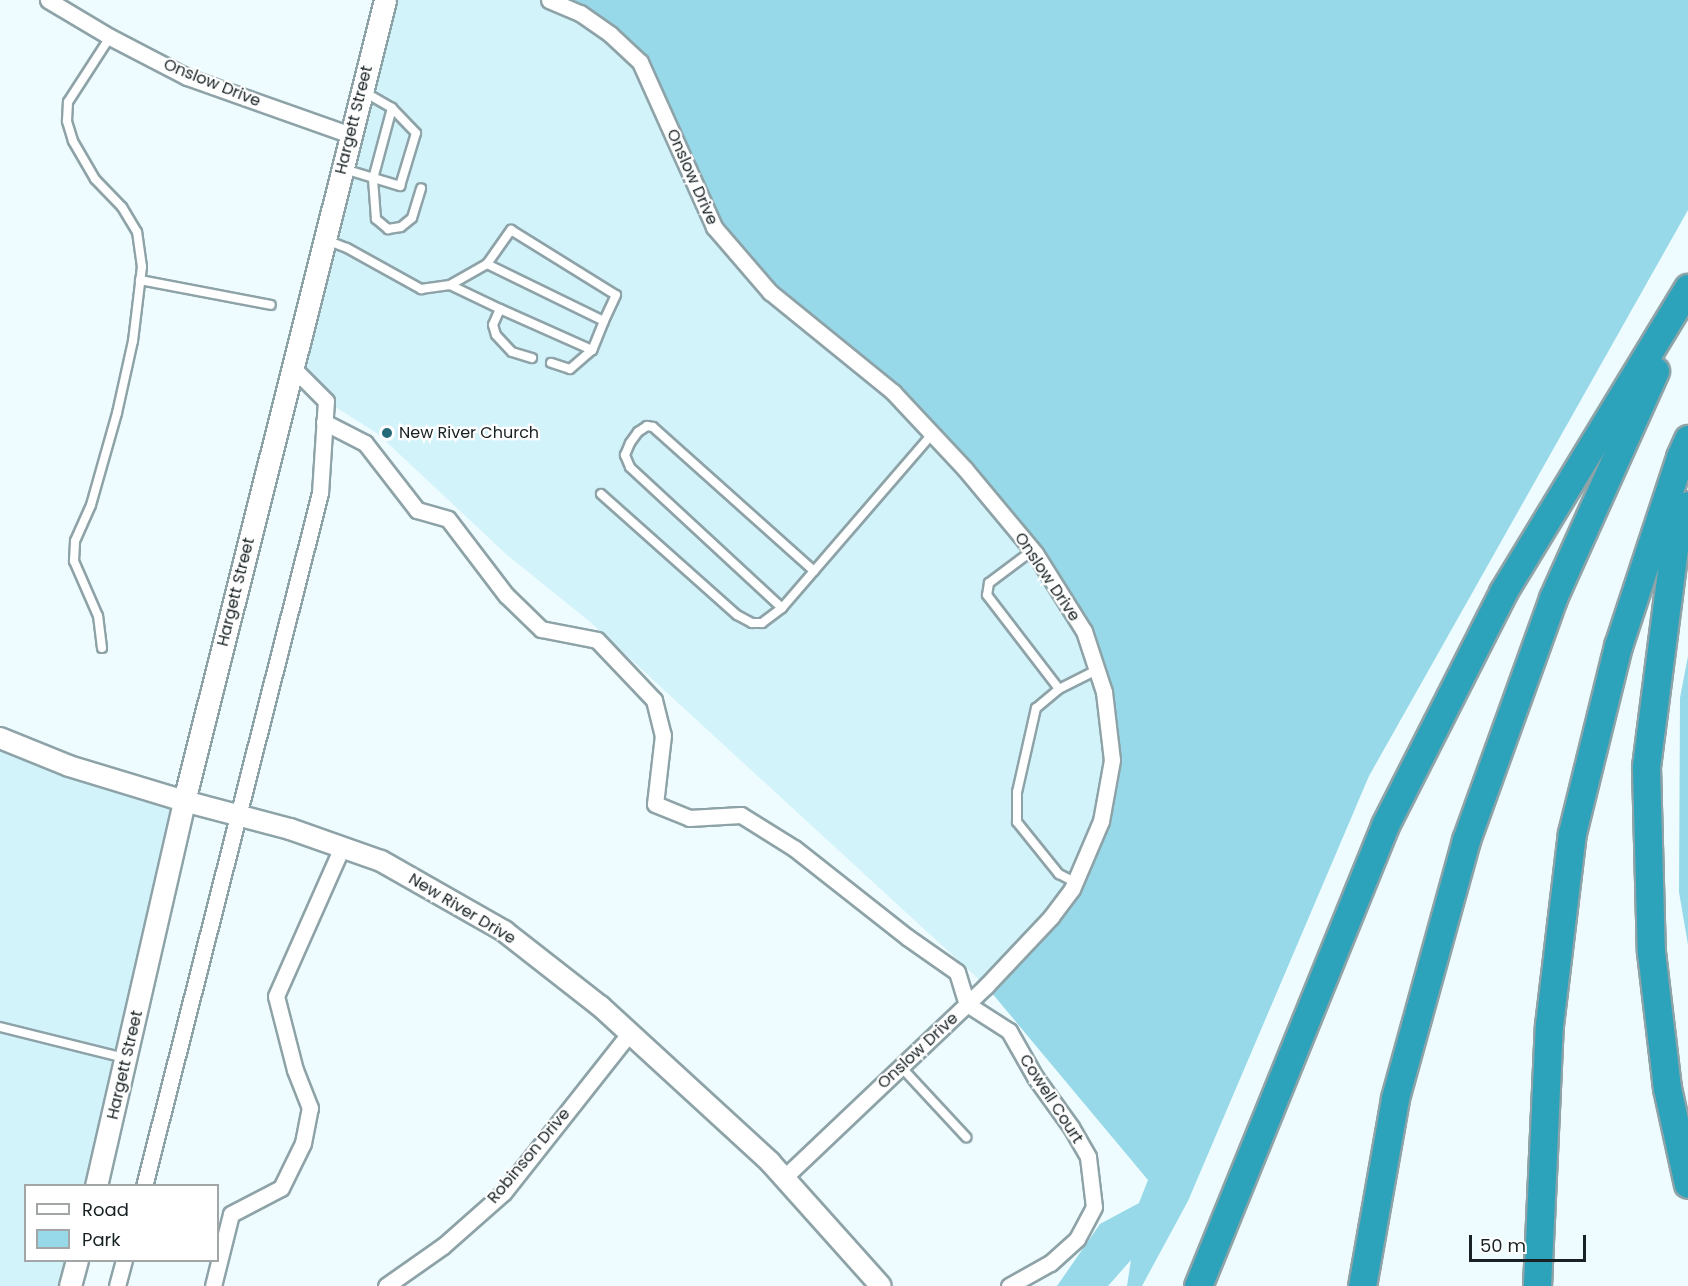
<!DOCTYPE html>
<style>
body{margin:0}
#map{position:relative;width:1688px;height:1286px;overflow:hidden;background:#eefcff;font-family:Poppins,sans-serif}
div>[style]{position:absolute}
.built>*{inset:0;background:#d3f3fb}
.green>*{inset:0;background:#97d9e9}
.roads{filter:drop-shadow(2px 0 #8ea3a8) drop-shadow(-2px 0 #8ea3a8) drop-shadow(0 2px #8ea3a8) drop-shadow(0 -2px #8ea3a8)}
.service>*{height:8px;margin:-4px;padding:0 4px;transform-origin:4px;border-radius:4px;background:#fff}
.minor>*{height:15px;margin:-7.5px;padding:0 7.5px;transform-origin:7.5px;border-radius:7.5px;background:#fff}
.tertiary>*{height:20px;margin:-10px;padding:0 10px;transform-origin:10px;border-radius:10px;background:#fff}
.secondary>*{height:21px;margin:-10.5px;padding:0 10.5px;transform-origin:10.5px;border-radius:10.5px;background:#fff}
.motorway>*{height:27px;margin:-13.5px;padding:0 13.5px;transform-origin:13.5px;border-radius:13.5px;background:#2ca3ba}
.dots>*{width:16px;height:16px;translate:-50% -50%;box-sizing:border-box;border:3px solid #fff;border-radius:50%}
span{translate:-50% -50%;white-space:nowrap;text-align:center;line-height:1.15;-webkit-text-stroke:4.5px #fff;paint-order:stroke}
.street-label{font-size:16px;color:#182123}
.poi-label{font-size:16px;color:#182123}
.left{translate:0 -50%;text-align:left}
.legend{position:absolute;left:24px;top:1184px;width:195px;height:78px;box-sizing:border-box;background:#fff;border:2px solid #a3a6a7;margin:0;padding:8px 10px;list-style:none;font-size:18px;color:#182123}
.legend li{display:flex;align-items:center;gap:12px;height:30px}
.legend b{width:30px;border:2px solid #a3a6a7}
.scale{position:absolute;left:1469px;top:1235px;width:117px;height:27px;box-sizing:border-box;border:3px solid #182123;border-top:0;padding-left:8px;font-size:18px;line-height:21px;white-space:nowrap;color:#182123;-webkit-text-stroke:4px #fff;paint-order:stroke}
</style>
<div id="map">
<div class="built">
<i style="clip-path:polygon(385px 0,549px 0,610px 34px,893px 392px,965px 469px,1084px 631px,1112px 760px,1101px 821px,1072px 889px,986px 986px,589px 621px,507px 555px,378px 434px,326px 401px,292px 367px)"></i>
<i style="clip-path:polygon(0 738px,184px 801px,95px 1185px,26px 1186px,26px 1260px,76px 1261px,74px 1286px,0 1286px)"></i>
</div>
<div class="green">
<i style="clip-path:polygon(549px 0,1688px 0,1688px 210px,1369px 776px,1188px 1201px,1142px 1286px,1127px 1286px,1131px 1260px,1108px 1286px,1057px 1286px,1100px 1224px,1139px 1203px,1148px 1180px,986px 986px,1051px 917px,1082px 866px,1112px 760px,1084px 631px,1035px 553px,893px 392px,770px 292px,714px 227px,640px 62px)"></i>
<i style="clip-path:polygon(1688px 656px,1688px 945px,1679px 892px,1680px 698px)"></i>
</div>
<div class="roads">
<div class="service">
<i style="left:392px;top:108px;width:73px;rotate:105deg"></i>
<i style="left:373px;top:179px;width:40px;rotate:85.7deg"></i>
<i style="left:376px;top:219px;width:16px;rotate:40deg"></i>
<i style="left:388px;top:229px;width:13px;rotate:-9deg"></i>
<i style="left:401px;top:227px;width:14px;rotate:-39deg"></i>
<i style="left:412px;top:218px;width:31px;rotate:-73deg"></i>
<i style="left:344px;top:169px;width:59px;rotate:16.9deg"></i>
<i style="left:400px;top:186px;width:55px;rotate:-73.2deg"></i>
<i style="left:416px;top:133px;width:35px;rotate:-134deg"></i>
<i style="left:392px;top:108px;width:34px;rotate:-150deg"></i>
<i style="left:326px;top:240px;width:22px;rotate:21deg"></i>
<i style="left:347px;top:248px;width:85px;rotate:29deg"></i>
<i style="left:421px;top:289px;width:29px;rotate:-8deg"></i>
<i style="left:450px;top:285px;width:55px;rotate:25.6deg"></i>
<i style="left:500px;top:309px;width:17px;rotate:114deg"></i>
<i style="left:493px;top:325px;width:10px;rotate:73deg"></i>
<i style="left:496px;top:335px;width:23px;rotate:47deg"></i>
<i style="left:512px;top:352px;width:21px;rotate:17deg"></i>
<i style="left:487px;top:264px;width:42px;rotate:-54.8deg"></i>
<i style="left:511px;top:230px;width:123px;rotate:31.8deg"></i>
<i style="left:616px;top:295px;width:29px;rotate:115deg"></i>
<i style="left:140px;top:280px;width:133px;rotate:10.8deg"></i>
<i style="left:450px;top:285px;width:43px;rotate:-29.6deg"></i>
<i style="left:487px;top:264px;width:130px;rotate:26deg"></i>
<i style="left:604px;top:321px;width:31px;rotate:112deg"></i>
<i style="left:500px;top:309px;width:101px;rotate:24deg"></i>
<i style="left:592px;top:350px;width:29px;rotate:139deg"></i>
<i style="left:570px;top:369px;width:20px;rotate:-162deg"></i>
<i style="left:601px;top:494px;width:182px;rotate:41.7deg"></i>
<i style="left:737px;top:615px;width:17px;rotate:28deg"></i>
<i style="left:752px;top:623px;width:10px"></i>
<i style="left:762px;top:623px;width:25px;rotate:-37deg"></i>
<i style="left:782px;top:608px;width:230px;rotate:-49.2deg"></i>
<i style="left:1033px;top:550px;width:55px;rotate:143.1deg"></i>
<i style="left:989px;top:583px;width:12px;rotate:99deg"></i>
<i style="left:987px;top:595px;width:118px;rotate:52.5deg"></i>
<i style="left:1059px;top:689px;width:42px;rotate:-26.6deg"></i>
<i style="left:782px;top:608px;width:207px;rotate:-137.2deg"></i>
<i style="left:630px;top:467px;width:13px;rotate:-113deg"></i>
<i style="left:625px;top:455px;width:13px;rotate:-67deg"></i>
<i style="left:630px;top:443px;width:14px;rotate:-54deg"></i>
<i style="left:638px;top:432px;width:11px;rotate:-34deg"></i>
<i style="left:647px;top:426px;width:6px;rotate:9deg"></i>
<i style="left:653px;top:427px;width:216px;rotate:41.8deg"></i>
<i style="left:102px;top:648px;width:32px;rotate:-97deg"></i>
<i style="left:98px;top:616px;width:60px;rotate:-113.6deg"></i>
<i style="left:74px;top:561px;width:20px;rotate:-87deg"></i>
<i style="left:75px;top:541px;width:39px;rotate:-66deg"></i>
<i style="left:91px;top:505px;width:96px;rotate:-74.2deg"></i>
<i style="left:117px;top:413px;width:74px;rotate:-77.5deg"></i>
<i style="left:133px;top:341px;width:75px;rotate:-83.1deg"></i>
<i style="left:142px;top:267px;width:35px;rotate:-98deg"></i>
<i style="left:137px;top:232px;width:29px;rotate:-121deg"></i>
<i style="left:122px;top:207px;width:39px;rotate:-134deg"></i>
<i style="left:95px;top:179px;width:44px;rotate:-120.1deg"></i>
<i style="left:73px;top:141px;width:21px;rotate:-107deg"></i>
<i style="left:67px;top:121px;width:19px;rotate:-87deg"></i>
<i style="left:68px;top:102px;width:77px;rotate:-57.1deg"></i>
<i style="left:1059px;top:689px;width:30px;rotate:140deg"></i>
<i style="left:1036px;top:708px;width:86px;rotate:102.7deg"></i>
<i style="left:1017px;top:792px;width:30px;rotate:90deg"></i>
<i style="left:1017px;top:822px;width:67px;rotate:51.1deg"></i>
<i style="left:1059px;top:874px;width:18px;rotate:27deg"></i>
<i style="left:0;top:1027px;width:128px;rotate:14deg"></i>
<i style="left:901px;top:1067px;width:96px;rotate:47.1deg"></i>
</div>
<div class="minor">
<i style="left:48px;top:0;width:72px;rotate:30.8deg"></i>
<i style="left:110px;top:37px;width:87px;rotate:27.5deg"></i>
<i style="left:187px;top:77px;width:174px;rotate:19.5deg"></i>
<i style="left:549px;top:0;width:34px;rotate:23deg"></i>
<i style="left:580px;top:13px;width:37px;rotate:35deg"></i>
<i style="left:610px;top:34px;width:41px;rotate:43deg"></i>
<i style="left:640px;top:62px;width:181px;rotate:65.8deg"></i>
<i style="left:714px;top:227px;width:86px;rotate:49.3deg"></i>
<i style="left:770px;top:292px;width:159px;rotate:39.1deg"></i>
<i style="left:893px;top:392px;width:105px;rotate:46.9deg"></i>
<i style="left:965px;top:469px;width:109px;rotate:50.2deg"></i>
<i style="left:1035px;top:553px;width:92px;rotate:57.9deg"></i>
<i style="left:1084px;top:631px;width:64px;rotate:71.8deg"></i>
<i style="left:1104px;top:692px;width:68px;rotate:83.3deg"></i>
<i style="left:1112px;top:760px;width:62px;rotate:100.2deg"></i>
<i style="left:1101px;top:821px;width:74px;rotate:113.1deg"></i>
<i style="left:1072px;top:889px;width:35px;rotate:127deg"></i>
<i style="left:1051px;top:917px;width:95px;rotate:133.3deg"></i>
<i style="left:986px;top:986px;width:279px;rotate:136.5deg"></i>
<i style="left:324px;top:422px;width:46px;rotate:27.1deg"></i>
<i style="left:365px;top:443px;width:85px;rotate:52.2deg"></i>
<i style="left:417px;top:510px;width:32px;rotate:16deg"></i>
<i style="left:448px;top:519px;width:96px;rotate:52.7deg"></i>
<i style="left:506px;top:595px;width:49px;rotate:44.2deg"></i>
<i style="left:541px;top:629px;width:57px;rotate:11.1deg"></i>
<i style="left:597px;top:640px;width:83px;rotate:46.5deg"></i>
<i style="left:654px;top:700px;width:36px;rotate:76deg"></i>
<i style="left:663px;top:735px;width:69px;rotate:96.6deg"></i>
<i style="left:655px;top:804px;width:37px;rotate:22deg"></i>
<i style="left:689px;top:818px;width:52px;rotate:-3.3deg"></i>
<i style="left:741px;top:815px;width:62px;rotate:31.9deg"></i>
<i style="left:794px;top:848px;width:144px;rotate:38.2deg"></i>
<i style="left:907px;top:937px;width:61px;rotate:35deg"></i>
<i style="left:957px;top:972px;width:34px;rotate:73deg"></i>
<i style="left:967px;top:1004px;width:50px;rotate:32.7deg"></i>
<i style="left:1009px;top:1031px;width:53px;rotate:60.5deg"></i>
<i style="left:1035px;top:1077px;width:62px;rotate:54.2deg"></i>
<i style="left:1071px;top:1127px;width:34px;rotate:60deg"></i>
<i style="left:1088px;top:1157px;width:50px;rotate:83.2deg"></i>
<i style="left:1094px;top:1207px;width:36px;rotate:118deg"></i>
<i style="left:1077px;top:1239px;width:36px;rotate:138deg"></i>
<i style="left:1050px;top:1263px;width:47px;rotate:150.7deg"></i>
<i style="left:144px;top:1186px;width:715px;rotate:-75.75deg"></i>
<i style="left:320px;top:493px;width:92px;rotate:-86.3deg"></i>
<i style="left:326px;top:401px;width:48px;rotate:-135deg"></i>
<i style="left:117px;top:1286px;width:27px;rotate:-75deg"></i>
<i style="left:213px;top:1286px;width:74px;rotate:-76deg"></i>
<i style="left:231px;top:1214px;width:56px;rotate:-27.5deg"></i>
<i style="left:281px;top:1188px;width:50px;rotate:-63.9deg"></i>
<i style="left:303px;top:1143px;width:36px;rotate:-79deg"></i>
<i style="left:310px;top:1108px;width:41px;rotate:-111.5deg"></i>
<i style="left:295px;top:1070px;width:76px;rotate:-104.4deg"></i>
<i style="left:276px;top:996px;width:163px;rotate:-66.1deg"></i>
<i style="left:386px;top:1286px;width:70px;rotate:-35.1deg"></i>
<i style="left:443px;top:1246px;width:81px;rotate:-41.5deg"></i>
<i style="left:504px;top:1192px;width:201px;rotate:-51.7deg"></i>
</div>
<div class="tertiary">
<i style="left:0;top:738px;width:74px;rotate:22.1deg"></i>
<i style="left:69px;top:766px;width:120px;rotate:16.9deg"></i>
<i style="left:184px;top:801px;width:110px;rotate:14.8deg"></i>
<i style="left:290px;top:829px;width:96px;rotate:19.4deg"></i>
<i style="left:381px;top:861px;width:142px;rotate:29.6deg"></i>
<i style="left:504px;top:931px;width:122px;rotate:38deg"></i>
<i style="left:600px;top:1006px;width:231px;rotate:42.5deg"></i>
<i style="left:770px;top:1162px;width:166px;rotate:48.2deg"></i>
</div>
<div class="secondary">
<i style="left:96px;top:1186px;width:395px;rotate:-77.1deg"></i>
<i style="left:184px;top:801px;width:826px;rotate:-75.91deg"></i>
<i style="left:70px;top:1286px;width:27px;rotate:-75deg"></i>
</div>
<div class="motorway">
<i style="left:1688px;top:505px;width:45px;rotate:108deg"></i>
<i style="left:1674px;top:548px;width:221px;rotate:97.3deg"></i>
<i style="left:1646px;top:767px;width:185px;rotate:88.5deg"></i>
<i style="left:1651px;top:952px;width:137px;rotate:83.3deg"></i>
<i style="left:1667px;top:1088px;width:98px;rotate:77.7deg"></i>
<i style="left:1198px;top:1286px;width:497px;rotate:-67.9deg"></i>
<i style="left:1385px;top:825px;width:261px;rotate:-63.1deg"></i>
<i style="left:1503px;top:592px;width:356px;rotate:-58.7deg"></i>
<i style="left:1362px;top:1286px;width:191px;rotate:-80deg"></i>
<i style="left:1395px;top:1098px;width:268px;rotate:-74.6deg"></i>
<i style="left:1466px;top:840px;width:257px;rotate:-70.2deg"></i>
<i style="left:1553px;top:598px;width:249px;rotate:-65.8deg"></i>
<i style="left:1537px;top:1286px;width:261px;rotate:-87.4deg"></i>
<i style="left:1549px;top:1025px;width:193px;rotate:-83.2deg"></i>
<i style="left:1572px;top:833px;width:193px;rotate:-76.2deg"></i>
<i style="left:1618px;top:646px;width:199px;rotate:-71.8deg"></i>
<i style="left:1680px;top:457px;width:20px;rotate:-66deg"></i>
</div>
</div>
<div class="dots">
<i style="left:387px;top:433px;background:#246a79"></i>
</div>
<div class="street-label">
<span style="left:212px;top:83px;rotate:22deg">Onslow Drive</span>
<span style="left:354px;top:120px;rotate:-76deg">Hargett Street</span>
<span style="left:692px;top:177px;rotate:66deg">Onslow Drive</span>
<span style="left:1047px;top:577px;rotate:56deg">Onslow Drive</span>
<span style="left:236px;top:592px;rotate:-76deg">Hargett Street</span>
<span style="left:462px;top:909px;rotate:31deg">New River Drive</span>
<span style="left:918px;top:1051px;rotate:-43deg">Onslow Drive</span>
<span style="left:125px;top:1065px;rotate:-77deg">Hargett Street</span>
<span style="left:1051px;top:1099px;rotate:57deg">Cowell Court</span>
<span style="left:529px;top:1156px;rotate:-50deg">Robinson Drive</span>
</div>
<div class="poi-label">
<span class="left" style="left:399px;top:433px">New River Church</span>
</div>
<ul class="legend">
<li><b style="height:8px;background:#fff"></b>Road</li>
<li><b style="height:16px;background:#97d9e9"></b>Park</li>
</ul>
<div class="scale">50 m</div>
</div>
